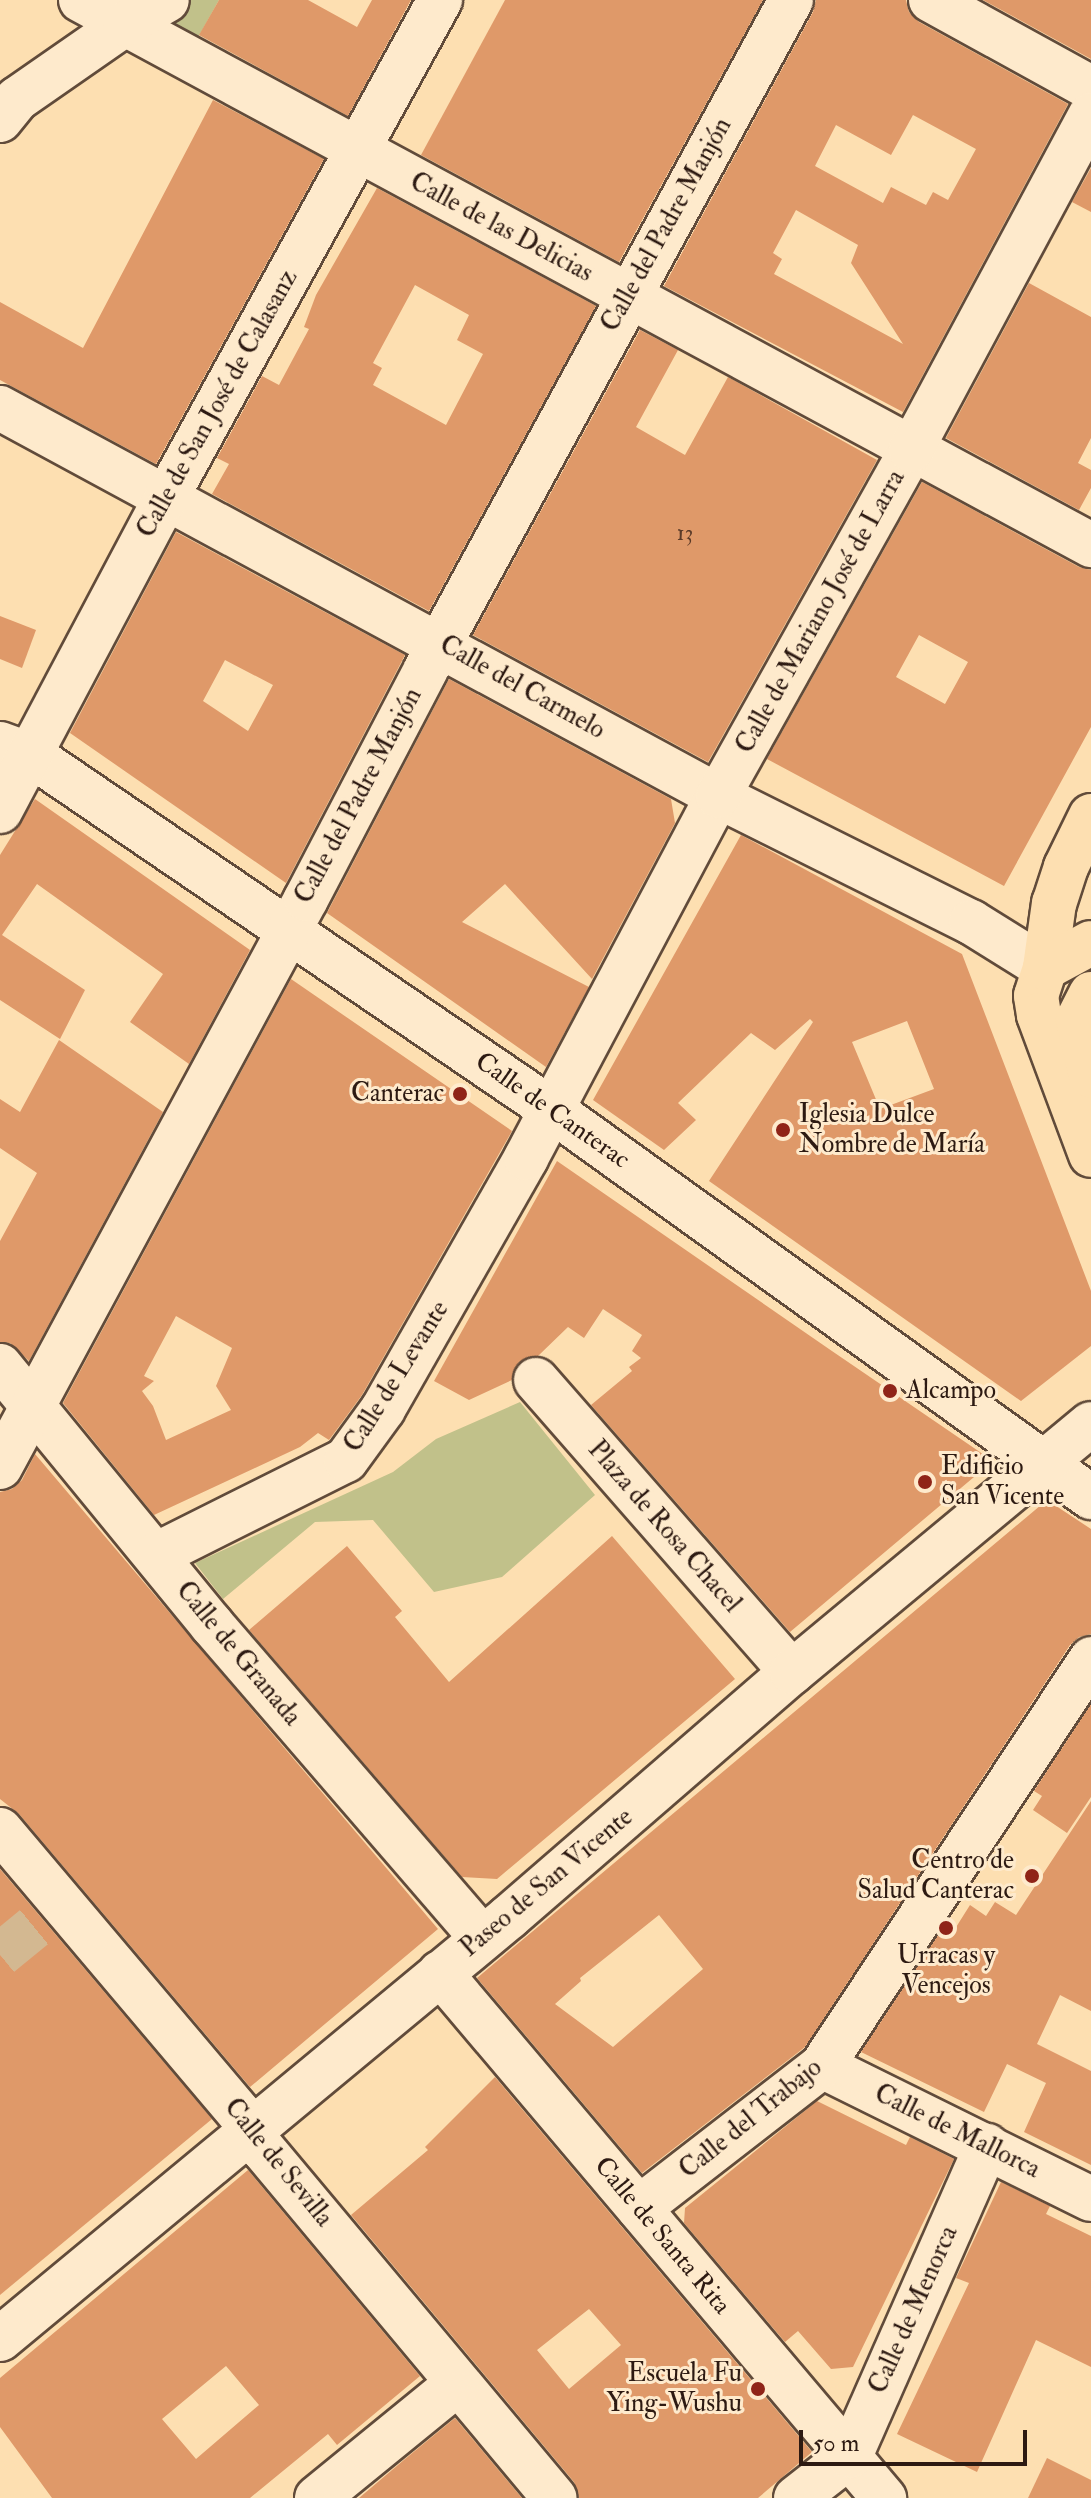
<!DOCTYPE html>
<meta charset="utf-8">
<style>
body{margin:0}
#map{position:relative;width:1091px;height:2498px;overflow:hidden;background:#fddfb1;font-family:"IM FELL Double Pica",serif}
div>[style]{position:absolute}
.green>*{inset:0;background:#c1c18a}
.building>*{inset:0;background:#df9969}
.minor-tunnel>*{height:44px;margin-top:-22px;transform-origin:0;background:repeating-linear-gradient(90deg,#d3b891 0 44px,transparent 0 66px)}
.roads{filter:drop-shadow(2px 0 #614b3a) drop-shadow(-2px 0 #614b3a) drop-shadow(0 2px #614b3a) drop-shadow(0 -2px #614b3a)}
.minor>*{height:44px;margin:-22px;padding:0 22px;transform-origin:22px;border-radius:22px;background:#feeacc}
.major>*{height:44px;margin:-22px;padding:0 22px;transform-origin:22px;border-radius:22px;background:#fddfb1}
.dots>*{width:22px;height:22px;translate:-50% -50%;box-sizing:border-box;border:4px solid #feeacc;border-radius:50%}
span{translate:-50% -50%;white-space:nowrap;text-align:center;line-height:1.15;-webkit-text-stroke:6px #feeacc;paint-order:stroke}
.number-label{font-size:22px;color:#5a3a28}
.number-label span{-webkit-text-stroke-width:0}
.street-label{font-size:26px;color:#2d1a12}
.poi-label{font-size:26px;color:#2d1a12}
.right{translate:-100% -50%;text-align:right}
.left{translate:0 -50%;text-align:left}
.scale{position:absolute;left:799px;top:2430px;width:228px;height:36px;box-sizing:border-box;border:4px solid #2d1a12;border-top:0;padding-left:10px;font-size:24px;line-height:28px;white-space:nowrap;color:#2d1a12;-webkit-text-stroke:6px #feeacc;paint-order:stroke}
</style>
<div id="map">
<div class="green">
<i style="clip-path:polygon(158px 0,219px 0,195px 43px,147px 20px)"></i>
<i style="clip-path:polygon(520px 1402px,595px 1495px,502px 1577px,434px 1592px,373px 1520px,315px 1522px,223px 1599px,195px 1563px,393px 1472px,436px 1439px)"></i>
</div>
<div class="building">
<i style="clip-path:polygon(219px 0,308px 0,357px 27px,372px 0,411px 0,348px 116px,199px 35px)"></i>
<i style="clip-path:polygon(505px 0,763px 0,619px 262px,421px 155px)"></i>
<i style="clip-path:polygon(evenodd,816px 0,906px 0,909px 12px,919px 22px,1068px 104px,903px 412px,664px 286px,813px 12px,816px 0,913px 115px,976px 149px,948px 200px,933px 192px,926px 205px,891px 187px,883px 203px,815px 166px,836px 125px,891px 155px,913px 115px,816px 0,796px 210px,858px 245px,851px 263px,903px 344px,774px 274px,782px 259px,773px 253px,796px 210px)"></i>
<i style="clip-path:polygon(983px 0,1091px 0,1091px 59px)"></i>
<i style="clip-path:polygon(213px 100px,324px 159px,156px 464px,0 380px,0 302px,83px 348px)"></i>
<i style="clip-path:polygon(1091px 168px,1091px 212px,1072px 202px)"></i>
<i style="clip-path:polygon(evenodd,377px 188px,596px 306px,429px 611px,212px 494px,229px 464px,217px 458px,262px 376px,279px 385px,309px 329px,304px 327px,316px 295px,377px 188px,415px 285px,469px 315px,457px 340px,483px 354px,446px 425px,373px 385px,382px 368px,373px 363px,415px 285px)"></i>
<i style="clip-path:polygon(1029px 283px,1091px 317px,1091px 438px,1078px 463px,1091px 470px,1091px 488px,1079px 510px,946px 438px)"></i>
<i style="clip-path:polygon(640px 330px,678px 350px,636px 427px,685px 455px,728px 377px,877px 460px,708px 762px,473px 635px)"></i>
<i style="clip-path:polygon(evenodd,922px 482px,1079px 567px,1091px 570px,1091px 727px,1004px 886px,767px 759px,922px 482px,919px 635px,968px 662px,945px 704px,896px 677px,919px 635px)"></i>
<i style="clip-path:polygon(evenodd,176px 532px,405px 655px,286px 883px,70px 733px,176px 532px,225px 660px,273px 685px,248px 731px,203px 701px,225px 660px)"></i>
<i style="clip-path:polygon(0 616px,36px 630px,22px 668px,0 659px)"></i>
<i style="clip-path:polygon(449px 679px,671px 799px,675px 823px,592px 979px,505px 884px,462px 922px,589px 987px,546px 1067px,327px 913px)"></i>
<i style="clip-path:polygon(35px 799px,250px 950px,189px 1064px,130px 1022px,163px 974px,37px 884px,2px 935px,85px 990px,60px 1039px,0 1000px,0 855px)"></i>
<i style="clip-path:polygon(evenodd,741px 835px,962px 954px,1091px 1291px,1091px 1346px,1021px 1401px,709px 1181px,813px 1022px,810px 1019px,775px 1050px,751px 1033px,678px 1103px,696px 1120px,664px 1150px,593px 1100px,741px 835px,907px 1021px,934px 1089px,880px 1109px,852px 1042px,907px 1021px)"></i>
<i style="clip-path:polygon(evenodd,291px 979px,512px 1131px,362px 1395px,329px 1440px,318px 1433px,300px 1447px,154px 1515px,63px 1403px,291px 979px,176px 1316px,232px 1348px,216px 1386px,231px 1410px,166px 1440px,153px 1406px,142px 1391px,154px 1381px,144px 1376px,176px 1316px)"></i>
<i style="clip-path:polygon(59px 1040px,163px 1112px,29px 1361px,10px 1343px,0 1342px,0 1241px,37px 1173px,0 1148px,0 1099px,20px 1112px)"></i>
<i style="clip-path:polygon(557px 1161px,829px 1349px,993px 1461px,790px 1632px,591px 1405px,632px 1371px,629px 1367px,641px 1358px,632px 1351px,642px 1335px,603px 1309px,584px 1338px,568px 1327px,538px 1356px,519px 1362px,512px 1380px,469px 1400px,434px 1381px)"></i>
<i style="clip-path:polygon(35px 1454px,438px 1929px,250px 2087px,19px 1814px,0 1799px,0 1492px,12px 1489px,22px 1480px)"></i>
<i style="clip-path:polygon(evenodd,1047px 1500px,1091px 1529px,1091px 1634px,1079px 1637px,1070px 1645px,805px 2047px,642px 2173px,477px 1978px,1047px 1500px,659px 1915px,703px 1969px,613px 2047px,555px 2004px,581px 1981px,580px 1978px,659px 1915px)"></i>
<i style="clip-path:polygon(612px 1536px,735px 1679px,497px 1879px,462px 1877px,249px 1630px,347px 1546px,402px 1611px,395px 1617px,449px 1682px)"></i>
<i style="clip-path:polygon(1091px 1704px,1091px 1797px,1067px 1833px,1033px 1810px,1042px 1796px,1034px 1791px)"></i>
<i style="clip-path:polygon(1091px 1801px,1091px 2011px,1060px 1995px,1037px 2044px,1091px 2071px,1091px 2165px,1024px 2132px,1046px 2083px,1007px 2064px,984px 2112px,861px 2052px,944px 1926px,953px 1932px,970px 1905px,986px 1916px,995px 1902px,1016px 1915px)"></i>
<i style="clip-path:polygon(0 1869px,212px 2119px,0 2295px)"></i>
<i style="clip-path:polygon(evenodd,495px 2077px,812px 2452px,758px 2498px,579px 2498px,574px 2482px,351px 2215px,428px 2150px,425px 2147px,495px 2077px,589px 2309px,621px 2345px,569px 2389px,537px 2350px,589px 2309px)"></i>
<i style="clip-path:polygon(817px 2101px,906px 2145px,910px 2137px,954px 2159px,853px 2367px,831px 2369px,798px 2331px,785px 2342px,684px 2223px,685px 2208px)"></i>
<i style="clip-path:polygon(evenodd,248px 2170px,420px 2376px,337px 2445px,328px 2434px,250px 2498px,52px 2498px,0 2427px,0 2378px,248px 2170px,226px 2366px,259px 2405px,196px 2459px,162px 2419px,226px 2366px)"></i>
<i style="clip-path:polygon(1001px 2182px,1050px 2206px,1046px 2214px,1091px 2236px,1091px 2367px,1036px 2340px,977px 2472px,897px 2434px,969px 2283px,956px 2278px)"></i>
<i style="clip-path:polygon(455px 2418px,522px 2498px,359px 2498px,405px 2459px)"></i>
<i style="clip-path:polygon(1047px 2458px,1091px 2480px,1091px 2498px,1028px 2498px)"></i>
</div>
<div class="minor-tunnel">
<i style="left:0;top:1955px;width:57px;rotate:-39.3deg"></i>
</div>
<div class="roads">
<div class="minor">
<i style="left:81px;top:0;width:1148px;rotate:28.35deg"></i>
<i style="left:931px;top:0;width:183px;rotate:28.8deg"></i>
<i style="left:0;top:120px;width:27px;rotate:-51deg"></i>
<i style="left:17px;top:99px;width:131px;rotate:-34.8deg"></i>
<i style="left:125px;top:24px;width:48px;rotate:-29.7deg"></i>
<i style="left:0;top:408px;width:816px;rotate:28.39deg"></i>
<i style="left:718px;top:796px;width:283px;rotate:26.5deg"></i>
<i style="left:971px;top:922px;width:87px;rotate:31.9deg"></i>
<i style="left:0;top:744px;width:33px;rotate:20deg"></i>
<i style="left:31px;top:755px;width:630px;rotate:34.27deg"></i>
<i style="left:552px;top:1110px;width:664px;rotate:35.68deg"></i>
<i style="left:0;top:811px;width:352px;rotate:-62.1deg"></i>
<i style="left:165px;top:500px;width:571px;rotate:-61.19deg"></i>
<i style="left:0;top:1366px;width:335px;rotate:50.7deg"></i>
<i style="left:212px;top:1625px;width:413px;rotate:49.2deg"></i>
<i style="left:536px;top:1380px;width:388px;rotate:48.8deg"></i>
<i style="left:0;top:1467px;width:645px;rotate:-61.69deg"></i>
<i style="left:306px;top:899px;width:259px;rotate:-62.4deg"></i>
<i style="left:426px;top:669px;width:762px;rotate:-61.38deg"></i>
<i style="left:156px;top:1555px;width:212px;rotate:-26.6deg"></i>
<i style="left:346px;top:1460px;width:63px;rotate:-54deg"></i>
<i style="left:383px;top:1409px;width:289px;rotate:-60.3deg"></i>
<i style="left:526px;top:1158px;width:410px;rotate:-62.1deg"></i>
<i style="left:718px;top:796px;width:396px;rotate:-60.8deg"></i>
<i style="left:911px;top:450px;width:380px;rotate:-61.8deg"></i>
<i style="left:0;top:1830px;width:373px;rotate:49.8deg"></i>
<i style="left:241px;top:2115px;width:39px;rotate:58deg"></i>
<i style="left:262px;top:2148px;width:456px;rotate:50.1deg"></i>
<i style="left:440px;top:1973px;width:688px;rotate:49.78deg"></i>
<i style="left:822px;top:2066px;width:300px;rotate:26.3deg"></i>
<i style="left:639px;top:2208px;width:232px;rotate:-37.8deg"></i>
<i style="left:822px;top:2066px;width:488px;rotate:-56.5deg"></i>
<i style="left:0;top:2339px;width:661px;rotate:-39.66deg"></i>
<i style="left:509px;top:1917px;width:374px;rotate:-40.9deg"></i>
<i style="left:792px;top:1672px;width:388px;rotate:-39.7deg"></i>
<i style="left:317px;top:2498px;width:181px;rotate:-39.2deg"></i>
<i style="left:796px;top:2498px;width:68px;rotate:-37.9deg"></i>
<i style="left:850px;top:2456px;width:339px;rotate:-66.2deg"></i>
</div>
<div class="major">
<i style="left:1091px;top:816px;width:57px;rotate:116.1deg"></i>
<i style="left:1066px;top:867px;width:38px;rotate:108deg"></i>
<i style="left:1054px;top:903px;width:66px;rotate:97.9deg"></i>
<i style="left:1045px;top:968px;width:29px;rotate:108deg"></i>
<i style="left:1036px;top:996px;width:19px;rotate:81deg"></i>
<i style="left:1039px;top:1015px;width:149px;rotate:69.6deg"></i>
<i style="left:1045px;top:968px;width:52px;rotate:-28.5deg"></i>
<i style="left:1091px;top:994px;width:29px;rotate:117deg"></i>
<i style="left:1078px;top:1020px;width:57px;rotate:76.9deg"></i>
</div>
</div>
<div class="dots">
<i style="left:460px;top:1094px;background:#8f2418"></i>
<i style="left:783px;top:1130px;background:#8f2418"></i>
<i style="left:890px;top:1391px;background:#8f2418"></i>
<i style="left:925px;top:1482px;background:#8f2418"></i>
<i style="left:1032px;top:1876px;background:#8f2418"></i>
<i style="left:946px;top:1928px;background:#8f2418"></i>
<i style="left:758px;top:2389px;background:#8f2418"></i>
</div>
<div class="number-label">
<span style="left:685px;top:534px">13</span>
</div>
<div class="street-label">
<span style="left:667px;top:225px;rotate:-61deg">Calle del Padre Manjón</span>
<span style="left:501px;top:228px;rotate:28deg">Calle de las Delicias</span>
<span style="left:218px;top:404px;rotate:-61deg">Calle de San José de Calasanz</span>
<span style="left:821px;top:612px;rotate:-61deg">Calle de Mariano José de Larra</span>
<span style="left:522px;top:688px;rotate:29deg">Calle del Carmelo</span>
<span style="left:359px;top:796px;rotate:-62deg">Calle del Padre Manjón</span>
<span style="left:552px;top:1111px;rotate:35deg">Calle de Canterac</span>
<span style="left:397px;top:1377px;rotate:-58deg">Calle de Levante</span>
<span style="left:664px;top:1527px;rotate:49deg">Plaza de Rosa Chacel</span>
<span style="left:238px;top:1654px;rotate:50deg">Calle de Granada</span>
<span style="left:547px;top:1883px;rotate:-40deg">Paseo de San Vicente</span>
<span style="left:751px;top:2119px;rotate:-39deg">Calle del Trabajo</span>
<span style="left:957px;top:2132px;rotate:26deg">Calle de Mallorca</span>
<span style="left:278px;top:2163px;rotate:51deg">Calle de Sevilla</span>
<span style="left:662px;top:2236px;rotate:50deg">Calle de Santa Rita</span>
<span style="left:914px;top:2310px;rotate:-66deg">Calle de Menorca</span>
</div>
<div class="poi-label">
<span class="right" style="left:444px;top:1094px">Canterac</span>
<span class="left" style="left:799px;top:1130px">Iglesia Dulce<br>Nombre de María</span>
<span class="left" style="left:906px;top:1391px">Alcampo</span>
<span class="left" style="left:941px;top:1482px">Edificio<br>San Vicente</span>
<span class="right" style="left:1014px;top:1876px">Centro de<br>Salud Canterac</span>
<span style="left:946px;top:1971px">Urracas y<br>Vencejos</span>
<span class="right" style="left:742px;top:2389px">Escuela Fu<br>Ying-Wushu</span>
</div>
<div class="scale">50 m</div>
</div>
